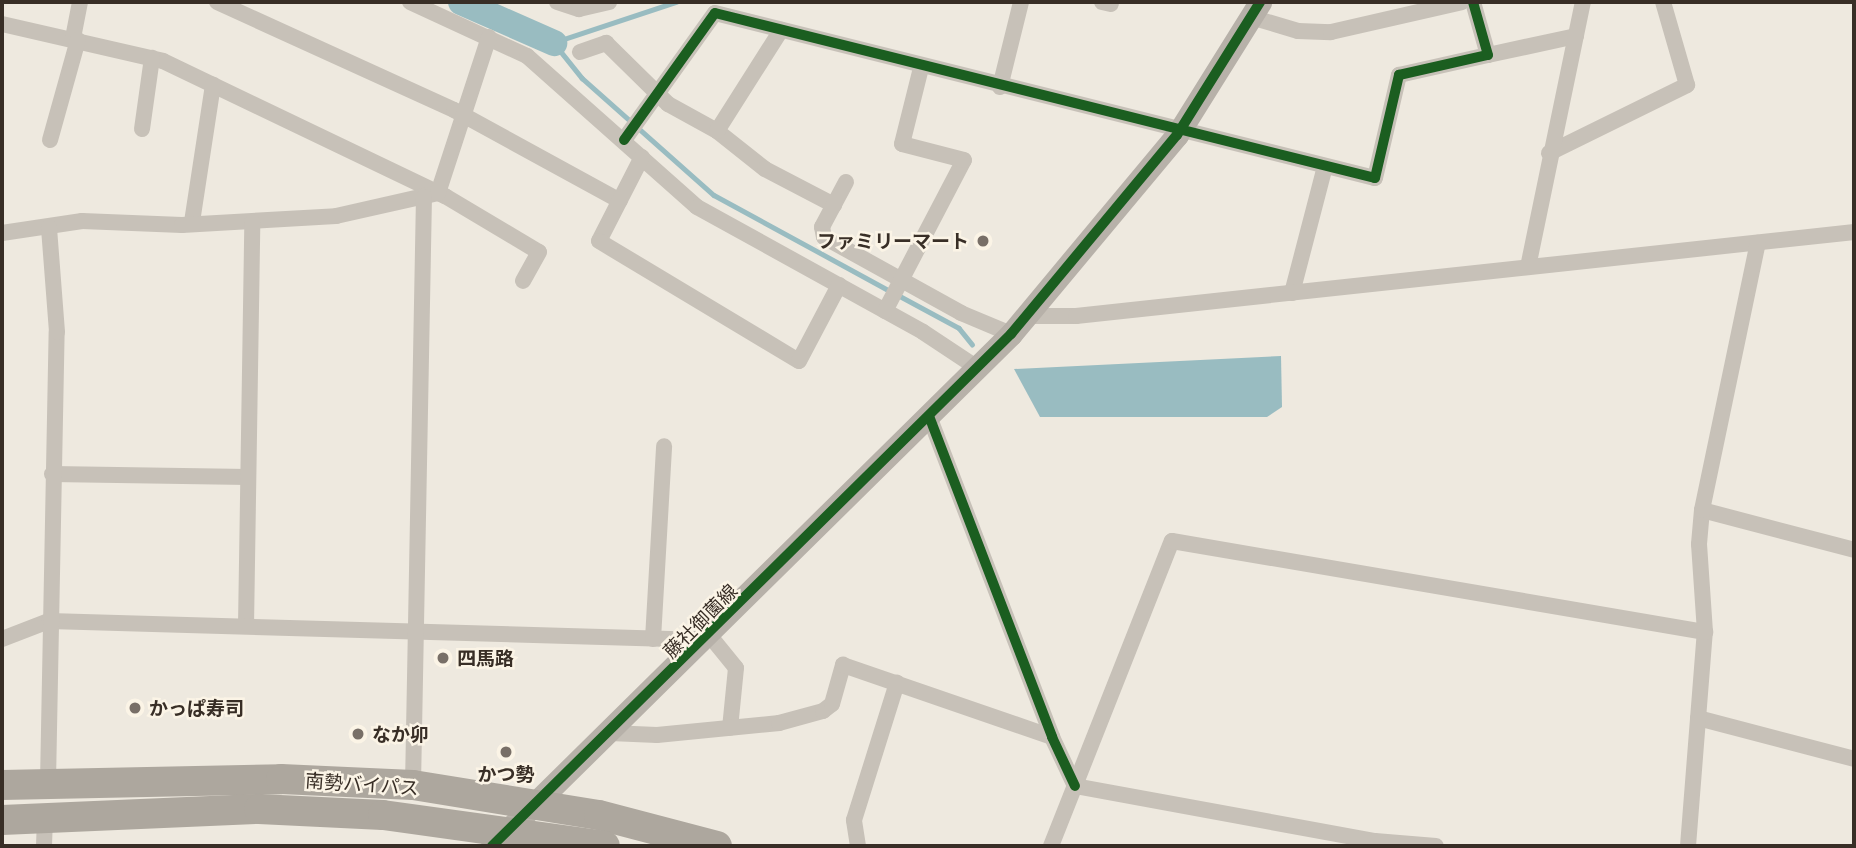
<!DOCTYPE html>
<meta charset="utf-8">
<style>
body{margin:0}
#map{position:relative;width:1856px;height:848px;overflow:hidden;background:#eee9df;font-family:"Exo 2","Noto Sans JP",sans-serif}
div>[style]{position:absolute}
.water>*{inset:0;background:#99bcc1}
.stream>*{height:4.5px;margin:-2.25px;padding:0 2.25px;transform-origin:2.25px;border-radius:2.25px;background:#99bcc1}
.river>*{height:26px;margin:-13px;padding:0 13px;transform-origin:13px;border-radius:13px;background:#99bcc1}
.street>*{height:16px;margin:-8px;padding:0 8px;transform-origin:8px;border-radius:8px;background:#c7c1b8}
.secondary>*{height:23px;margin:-11.5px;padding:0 11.5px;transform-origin:11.5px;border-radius:11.5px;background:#b7b1a9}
.highway>*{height:30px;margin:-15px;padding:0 15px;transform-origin:15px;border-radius:15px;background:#ada79e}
.cycleway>*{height:10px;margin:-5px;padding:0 5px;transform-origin:5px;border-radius:5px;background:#1b5e20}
.dots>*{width:19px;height:19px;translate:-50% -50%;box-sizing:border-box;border:4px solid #fbf4e6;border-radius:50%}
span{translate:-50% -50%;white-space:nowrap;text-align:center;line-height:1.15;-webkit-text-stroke:5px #fbf4e6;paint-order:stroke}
.poi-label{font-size:19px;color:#382e26;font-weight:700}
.right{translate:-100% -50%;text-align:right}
.left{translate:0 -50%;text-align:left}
.street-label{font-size:19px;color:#382e26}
.frame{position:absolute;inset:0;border:4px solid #382e26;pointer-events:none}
</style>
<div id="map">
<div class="water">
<i style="clip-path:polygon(1281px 356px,1282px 407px,1267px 417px,1040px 417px,1014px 369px)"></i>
</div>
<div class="stream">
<i style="left:677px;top:2px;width:130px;rotate:161.6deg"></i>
<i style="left:554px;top:43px;width:45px;rotate:51.3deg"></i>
<i style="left:582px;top:78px;width:176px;rotate:41.6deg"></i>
<i style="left:714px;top:195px;width:200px;rotate:28.6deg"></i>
<i style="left:898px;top:295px;width:69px;rotate:28.4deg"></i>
<i style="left:959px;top:328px;width:21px;rotate:51deg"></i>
</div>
<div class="river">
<i style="left:461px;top:2px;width:102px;rotate:23.8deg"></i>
</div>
<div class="street">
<i style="left:217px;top:2px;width:260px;rotate:24.5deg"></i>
<i style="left:454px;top:110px;width:189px;rotate:28.7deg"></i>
<i style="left:410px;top:2px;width:129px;rotate:24.8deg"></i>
<i style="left:527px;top:56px;width:227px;rotate:41.6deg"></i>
<i style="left:697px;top:207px;width:258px;rotate:28.9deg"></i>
<i style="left:923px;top:332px;width:67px;rotate:33.5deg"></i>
<i style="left:557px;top:2px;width:23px;rotate:18deg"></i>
<i style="left:579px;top:9px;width:31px;rotate:-13deg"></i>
<i style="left:1102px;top:2px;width:9px;rotate:13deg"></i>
<i style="left:1251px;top:17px;width:49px;rotate:16.6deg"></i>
<i style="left:1298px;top:31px;width:33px;rotate:2deg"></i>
<i style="left:1331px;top:32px;width:134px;rotate:-12.9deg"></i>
<i style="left:2px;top:24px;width:165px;rotate:12.9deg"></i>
<i style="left:163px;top:61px;width:313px;rotate:25.6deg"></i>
<i style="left:445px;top:196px;width:109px;rotate:30.8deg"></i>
<i style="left:539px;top:252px;width:33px;rotate:119deg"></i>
<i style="left:73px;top:38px;width:37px;rotate:-79deg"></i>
<i style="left:580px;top:52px;width:28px;rotate:-19deg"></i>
<i style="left:606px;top:43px;width:87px;rotate:44.5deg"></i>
<i style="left:668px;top:104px;width:56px;rotate:28.9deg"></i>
<i style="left:717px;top:131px;width:61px;rotate:38.4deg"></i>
<i style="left:765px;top:169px;width:78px;rotate:27.6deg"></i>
<i style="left:1488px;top:55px;width:90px;rotate:-12.2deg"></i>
<i style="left:1000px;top:87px;width:88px;rotate:-76.1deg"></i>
<i style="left:142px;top:129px;width:72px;rotate:-82deg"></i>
<i style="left:717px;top:131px;width:120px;rotate:-57.6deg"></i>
<i style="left:50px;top:140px;width:104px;rotate:-74.4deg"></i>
<i style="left:624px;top:140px;width:156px;rotate:-54.4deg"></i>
<i style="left:715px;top:13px;width:680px;rotate:14.04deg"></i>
<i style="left:1375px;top:178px;width:106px;rotate:-76.9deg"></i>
<i style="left:1399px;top:75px;width:91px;rotate:-12.7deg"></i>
<i style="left:1488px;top:55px;width:55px;rotate:-105.8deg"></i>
<i style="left:1549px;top:153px;width:154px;rotate:-26.2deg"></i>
<i style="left:1687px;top:85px;width:86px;rotate:-106.1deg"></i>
<i style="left:642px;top:157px;width:94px;rotate:117.1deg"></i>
<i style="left:599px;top:241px;width:233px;rotate:31deg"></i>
<i style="left:799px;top:361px;width:86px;rotate:-62.2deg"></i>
<i style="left:846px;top:182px;width:51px;rotate:118.1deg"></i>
<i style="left:822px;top:227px;width:10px;rotate:79deg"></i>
<i style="left:824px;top:237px;width:157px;rotate:29deg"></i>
<i style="left:961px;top:313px;width:54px;rotate:22.8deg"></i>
<i style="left:192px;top:222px;width:139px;rotate:-81.3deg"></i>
<i style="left:2px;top:233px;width:81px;rotate:-8.5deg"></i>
<i style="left:82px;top:221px;width:100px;rotate:2.3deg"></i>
<i style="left:182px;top:225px;width:154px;rotate:-3.3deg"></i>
<i style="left:336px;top:216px;width:105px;rotate:-12.7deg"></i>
<i style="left:438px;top:193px;width:164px;rotate:-71.9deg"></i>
<i style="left:1528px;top:267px;width:271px;rotate:-78.3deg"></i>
<i style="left:1292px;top:293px;width:131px;rotate:-75.4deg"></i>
<i style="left:885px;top:311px;width:170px;rotate:-62.4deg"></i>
<i style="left:964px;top:160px;width:64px;rotate:-165.5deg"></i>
<i style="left:902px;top:144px;width:78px;rotate:-76deg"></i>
<i style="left:1025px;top:316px;width:51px"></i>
<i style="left:1076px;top:316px;width:783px;rotate:-6.16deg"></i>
<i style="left:929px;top:416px;width:344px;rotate:69deg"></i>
<i style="left:1052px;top:737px;width:54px;rotate:64.9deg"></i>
<i style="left:52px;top:474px;width:196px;rotate:0.9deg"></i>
<i style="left:1702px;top:510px;width:157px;rotate:14.7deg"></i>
<i style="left:246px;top:626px;width:404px;rotate:-89.1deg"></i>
<i style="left:710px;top:636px;width:41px;rotate:50.9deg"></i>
<i style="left:736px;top:668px;width:60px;rotate:95.7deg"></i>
<i style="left:2px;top:639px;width:50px;rotate:-21deg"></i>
<i style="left:49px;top:621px;width:656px;rotate:1.66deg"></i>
<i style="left:653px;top:639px;width:193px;rotate:-86.7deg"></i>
<i style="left:1698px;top:718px;width:161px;rotate:14.7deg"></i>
<i style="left:610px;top:733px;width:47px;rotate:2.4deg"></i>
<i style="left:657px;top:735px;width:123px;rotate:-5.6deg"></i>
<i style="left:779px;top:723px;width:46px;rotate:-15.3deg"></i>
<i style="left:823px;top:711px;width:11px;rotate:-38deg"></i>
<i style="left:832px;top:704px;width:41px;rotate:-74.2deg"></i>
<i style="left:843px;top:665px;width:221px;rotate:19deg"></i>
<i style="left:48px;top:782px;width:450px;rotate:-88.9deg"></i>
<i style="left:57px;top:332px;width:105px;rotate:-94.4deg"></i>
<i style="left:413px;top:785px;width:588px;rotate:-88.93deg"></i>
<i style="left:1075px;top:786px;width:305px;rotate:10.4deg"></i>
<i style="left:1375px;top:841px;width:61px;rotate:4.7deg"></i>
<i style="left:44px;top:846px;width:28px;rotate:-88deg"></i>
<i style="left:858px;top:846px;width:26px;rotate:-99deg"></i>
<i style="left:854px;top:820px;width:144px;rotate:-72.6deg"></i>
<i style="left:1051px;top:846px;width:328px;rotate:-68.4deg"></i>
<i style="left:1172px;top:541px;width:541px;rotate:9.69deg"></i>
<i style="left:1688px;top:846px;width:215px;rotate:-85.5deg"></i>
<i style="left:1705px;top:632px;width:88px;rotate:-93.9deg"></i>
<i style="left:1699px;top:544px;width:34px;rotate:-85deg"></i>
<i style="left:1702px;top:510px;width:273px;rotate:-78.2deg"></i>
</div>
<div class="secondary">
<i style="left:492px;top:846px;width:729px;rotate:-44.61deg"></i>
<i style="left:1011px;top:334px;width:259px;rotate:-50.2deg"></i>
<i style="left:1177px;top:135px;width:157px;rotate:-58deg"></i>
</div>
<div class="highway">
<i style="left:2px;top:785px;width:279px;rotate:-1.2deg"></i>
<i style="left:281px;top:779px;width:132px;rotate:2.6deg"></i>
<i style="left:413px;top:785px;width:188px;rotate:9.2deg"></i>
<i style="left:599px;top:815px;width:122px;rotate:14.7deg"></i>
<i style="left:2px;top:820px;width:257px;rotate:-2.5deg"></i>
<i style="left:259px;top:809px;width:124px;rotate:2.8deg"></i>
<i style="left:383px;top:815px;width:224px;rotate:7.9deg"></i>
</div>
<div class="cycleway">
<i style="left:624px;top:140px;width:156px;rotate:-54.4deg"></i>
<i style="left:715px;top:13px;width:680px;rotate:14.04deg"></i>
<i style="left:1375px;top:178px;width:106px;rotate:-76.9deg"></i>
<i style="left:1399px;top:75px;width:91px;rotate:-12.7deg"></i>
<i style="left:1488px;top:55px;width:55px;rotate:-105.8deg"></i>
<i style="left:929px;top:416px;width:344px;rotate:69deg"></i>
<i style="left:1052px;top:737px;width:54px;rotate:64.9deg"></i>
<i style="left:492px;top:846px;width:729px;rotate:-44.61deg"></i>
<i style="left:1011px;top:334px;width:259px;rotate:-50.2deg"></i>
<i style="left:1177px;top:135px;width:157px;rotate:-58deg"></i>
</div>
<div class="dots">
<i style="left:983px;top:241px;background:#786f67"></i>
<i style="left:443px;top:658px;background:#786f67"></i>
<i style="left:135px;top:708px;background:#786f67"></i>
<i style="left:358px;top:734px;background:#786f67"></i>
<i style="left:506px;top:752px;background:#786f67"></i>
</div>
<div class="poi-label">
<span class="right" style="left:969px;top:241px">ファミリーマート</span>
<span class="left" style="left:457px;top:658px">四馬路</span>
<span class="left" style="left:149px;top:708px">かっぱ寿司</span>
<span class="left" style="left:372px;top:734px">なか卯</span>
<span style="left:506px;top:774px">かつ勢</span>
</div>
<div class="street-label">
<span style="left:700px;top:621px;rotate:-45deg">藤社御薗線</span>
<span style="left:362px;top:784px;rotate:4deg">南勢バイパス</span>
</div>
<div class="frame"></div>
</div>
